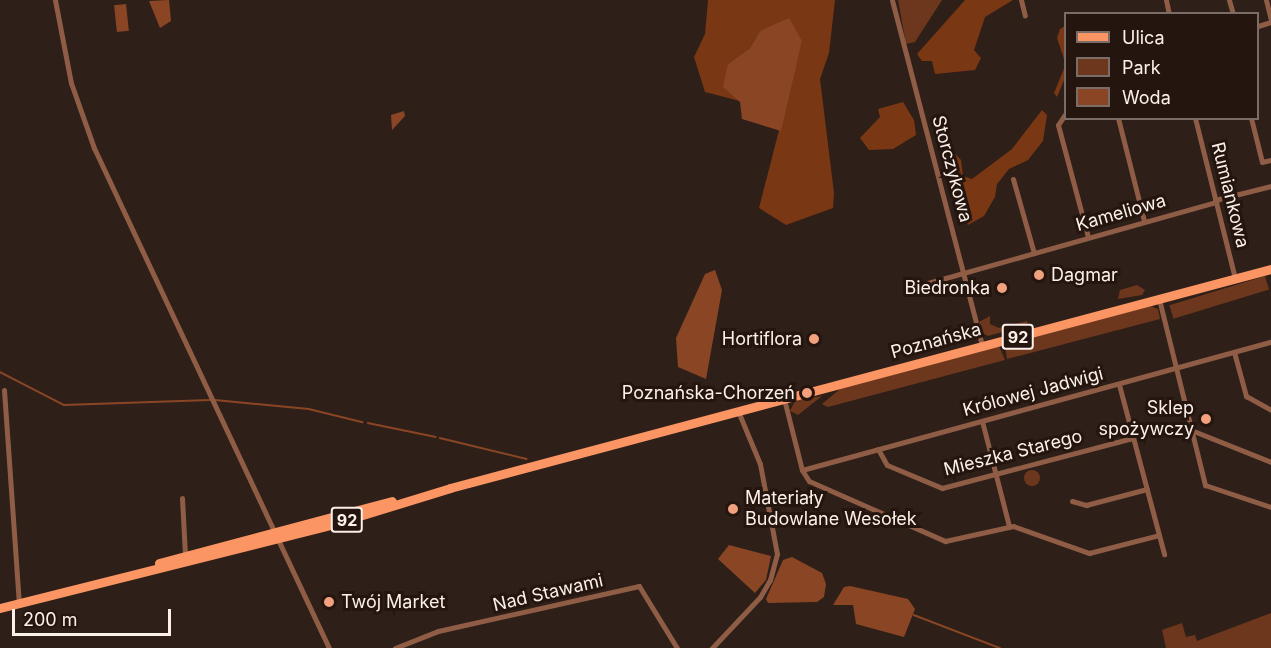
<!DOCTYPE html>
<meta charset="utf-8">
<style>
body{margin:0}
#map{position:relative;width:1271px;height:648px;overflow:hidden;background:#2e1f18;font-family:Inter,sans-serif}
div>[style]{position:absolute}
.green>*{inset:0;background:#6d371d;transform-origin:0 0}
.round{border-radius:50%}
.forest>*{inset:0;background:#7a3714}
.water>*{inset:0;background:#8a4624;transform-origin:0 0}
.stream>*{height:1.5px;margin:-0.75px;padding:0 0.75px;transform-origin:0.75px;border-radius:0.75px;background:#8a4624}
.minor>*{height:5px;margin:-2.5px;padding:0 2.5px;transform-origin:2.5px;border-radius:2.5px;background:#8f5d46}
.primary>*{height:9px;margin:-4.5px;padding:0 4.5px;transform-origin:4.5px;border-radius:4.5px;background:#fc9564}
.dots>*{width:16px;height:16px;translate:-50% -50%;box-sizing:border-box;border:3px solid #24160f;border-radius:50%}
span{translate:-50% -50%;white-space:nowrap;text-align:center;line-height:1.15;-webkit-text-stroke:6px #24160f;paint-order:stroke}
.shield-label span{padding:2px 4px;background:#24160f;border:2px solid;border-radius:4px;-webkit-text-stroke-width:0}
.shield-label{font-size:16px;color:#fcf0eb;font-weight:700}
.street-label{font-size:18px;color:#fcf0eb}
.poi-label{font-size:18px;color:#fcf0eb}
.left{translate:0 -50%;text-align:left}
.right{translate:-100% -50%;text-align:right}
.legend{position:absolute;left:1064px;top:12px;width:195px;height:108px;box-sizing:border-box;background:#24160f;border:2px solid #7a6d67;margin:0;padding:8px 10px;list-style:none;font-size:18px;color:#fcf0eb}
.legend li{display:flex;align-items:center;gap:12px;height:30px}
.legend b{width:30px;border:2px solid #7a6d67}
.scale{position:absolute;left:12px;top:609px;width:159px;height:27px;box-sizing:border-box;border:3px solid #fcf0eb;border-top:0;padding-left:8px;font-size:18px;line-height:21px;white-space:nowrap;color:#fcf0eb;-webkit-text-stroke:4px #24160f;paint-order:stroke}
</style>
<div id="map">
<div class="green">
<i style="clip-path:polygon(898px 0,942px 0,915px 42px,906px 44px)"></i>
<i style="left:1265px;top:276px;width:14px;height:100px;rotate:73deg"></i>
<i style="clip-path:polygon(1137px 285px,1145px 290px,1142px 295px,1118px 299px,1120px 290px)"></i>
<i style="clip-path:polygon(1151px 306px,1158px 309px,1160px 319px,1007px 359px,1005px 345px)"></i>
<i style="clip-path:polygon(990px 316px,990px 324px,999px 328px,1027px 321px,1028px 325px,988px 336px,982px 333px,979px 322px)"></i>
<i style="clip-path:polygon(999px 346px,1005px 360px,828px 407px,822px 404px,840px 389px)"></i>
<i style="clip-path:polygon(822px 396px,798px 415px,790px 411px,795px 401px)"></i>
<i class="round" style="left:1024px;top:470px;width:16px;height:16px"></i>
<i style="clip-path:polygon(1271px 613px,1271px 648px,1166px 648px,1162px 630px,1182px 623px,1186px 637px,1195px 635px,1197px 641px)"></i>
</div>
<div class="forest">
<i style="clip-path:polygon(708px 0,835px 0,829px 53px,820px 79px,834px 193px,833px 208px,786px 225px,759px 208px,802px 41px,760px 31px,750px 48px,728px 64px,740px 101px,705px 92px,694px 57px,705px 34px)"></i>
<i style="clip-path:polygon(965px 0,1013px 0,985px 17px,974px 50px,981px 58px,975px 70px,935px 74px,932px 61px,922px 61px,917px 54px)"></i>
<i style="clip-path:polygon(1065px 26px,1065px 62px,1057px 38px,1060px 29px)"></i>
<i style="clip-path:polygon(1065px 66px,1065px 78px,1057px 97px,1054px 93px)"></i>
<i style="clip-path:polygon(903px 102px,914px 120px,916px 135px,893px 149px,869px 150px,860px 138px,880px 117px,878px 109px)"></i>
<i style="clip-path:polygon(1042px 110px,1047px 115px,1043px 141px,1028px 160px,1009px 169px,997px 184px,995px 197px,984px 216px,968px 225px,950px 182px,942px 140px,961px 160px,963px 176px,972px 179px,1012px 149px)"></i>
</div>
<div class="water">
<i style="clip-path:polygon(169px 0,171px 21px,160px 28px,149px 1px)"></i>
<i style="left:126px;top:4px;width:27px;height:12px;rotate:84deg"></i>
<i style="clip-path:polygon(789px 18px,802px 41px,781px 131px,742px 119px,740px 102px,723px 87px,728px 64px,750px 48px,760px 31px)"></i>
<i style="clip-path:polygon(404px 111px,405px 116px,392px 130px,391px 115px)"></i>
<i style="clip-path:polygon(715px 270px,722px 290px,706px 379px,678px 367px,676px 338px,705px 274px)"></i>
<i style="clip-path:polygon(729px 545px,771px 556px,766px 580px,755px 593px,718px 559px)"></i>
<i style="clip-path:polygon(792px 557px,822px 573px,826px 584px,824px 597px,817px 602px,768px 603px,766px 599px,783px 560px)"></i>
<i style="clip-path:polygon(850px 586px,908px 599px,915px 609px,904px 637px,856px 624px,853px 605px,833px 605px,844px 587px)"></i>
</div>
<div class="stream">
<i style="left:0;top:372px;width:72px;rotate:27.3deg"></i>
<i style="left:64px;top:405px;width:146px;rotate:-2deg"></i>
<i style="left:215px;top:400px;width:94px;rotate:5.5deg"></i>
<i style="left:309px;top:409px;width:55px;rotate:13.8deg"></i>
<i style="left:368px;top:423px;width:69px;rotate:11.6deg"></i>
<i style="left:440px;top:438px;width:89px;rotate:13.6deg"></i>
<i style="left:914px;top:615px;width:92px;rotate:21deg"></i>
</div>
<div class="minor">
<i style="left:55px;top:0;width:85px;rotate:79.1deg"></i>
<i style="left:71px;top:83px;width:69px;rotate:70.5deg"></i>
<i style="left:94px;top:148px;width:552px;rotate:64.83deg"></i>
<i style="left:892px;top:0;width:358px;rotate:75.4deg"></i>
<i style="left:1021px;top:0;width:16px;rotate:76deg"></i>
<i style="left:1166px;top:0;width:14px;rotate:78deg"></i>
<i style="left:1229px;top:0;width:15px;rotate:74deg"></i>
<i style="left:1266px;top:0;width:21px;rotate:76deg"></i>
<i style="left:1258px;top:26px;width:14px;rotate:-17deg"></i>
<i style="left:1066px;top:113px;width:14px;rotate:124deg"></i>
<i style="left:1058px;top:125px;width:116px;rotate:75deg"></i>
<i style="left:1118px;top:118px;width:106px;rotate:75.8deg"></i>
<i style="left:1195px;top:118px;width:166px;rotate:76deg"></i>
<i style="left:1251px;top:118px;width:45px;rotate:76deg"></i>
<i style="left:1262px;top:162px;width:9px;rotate:-13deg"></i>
<i style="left:1013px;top:179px;width:77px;rotate:74.2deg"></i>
<i style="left:1215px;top:200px;width:58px;rotate:-14deg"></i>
<i style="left:917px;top:286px;width:311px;rotate:-15.7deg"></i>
<i style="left:1159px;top:299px;width:192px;rotate:76.1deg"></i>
<i style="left:1205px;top:485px;width:70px;rotate:18.4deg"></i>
<i style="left:1234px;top:352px;width:46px;rotate:74.7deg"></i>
<i style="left:1246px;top:396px;width:29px;rotate:29deg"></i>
<i style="left:4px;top:390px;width:214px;rotate:86deg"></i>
<i style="left:784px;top:399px;width:73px;rotate:75.8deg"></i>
<i style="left:802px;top:470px;width:13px;rotate:58deg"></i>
<i style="left:809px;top:481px;width:149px;rotate:23.8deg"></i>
<i style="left:945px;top:541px;width:70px;rotate:-12.4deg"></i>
<i style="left:1013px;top:526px;width:81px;rotate:19.6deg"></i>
<i style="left:1089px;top:553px;width:72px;rotate:-14.4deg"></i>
<i style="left:1159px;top:535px;width:155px;rotate:-104.9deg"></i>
<i style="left:982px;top:421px;width:108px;rotate:75.6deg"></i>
<i style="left:1191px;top:430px;width:86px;rotate:21.8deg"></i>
<i style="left:878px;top:449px;width:18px;rotate:61deg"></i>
<i style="left:887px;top:465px;width:60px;rotate:22.7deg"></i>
<i style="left:942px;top:488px;width:197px;rotate:-14.7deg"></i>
<i style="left:802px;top:470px;width:486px;rotate:-15.3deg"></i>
<i style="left:182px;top:498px;width:57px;rotate:87deg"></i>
<i style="left:1072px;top:501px;width:15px;rotate:16deg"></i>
<i style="left:1086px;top:505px;width:63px;rotate:-14.7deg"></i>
<i style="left:1159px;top:535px;width:20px;rotate:75deg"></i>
<i style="left:395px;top:648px;width:46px;rotate:-21.6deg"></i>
<i style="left:438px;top:631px;width:206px;rotate:-12.6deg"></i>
<i style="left:639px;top:586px;width:73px;rotate:58.5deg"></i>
<i style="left:712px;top:648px;width:70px;rotate:-46.7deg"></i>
<i style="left:760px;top:597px;width:20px;rotate:-60deg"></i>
<i style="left:770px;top:580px;width:27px;rotate:-75deg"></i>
<i style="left:777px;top:554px;width:92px;rotate:-100.7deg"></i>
<i style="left:760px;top:464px;width:57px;rotate:-112.5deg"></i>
</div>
<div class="primary">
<i style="left:159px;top:563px;width:241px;rotate:-14.9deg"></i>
<i style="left:0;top:608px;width:340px;rotate:-14.1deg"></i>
<i style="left:330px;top:525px;width:126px;rotate:-17.1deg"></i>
<i style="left:450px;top:488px;width:850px;rotate:-14.94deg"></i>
</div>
<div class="dots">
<i style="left:1039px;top:275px;background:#f1a17d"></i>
<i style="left:1002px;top:288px;background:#f1a17d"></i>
<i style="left:814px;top:339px;background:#f1a17d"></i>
<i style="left:807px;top:393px;background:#f1a17d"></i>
<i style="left:1206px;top:419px;background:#f1a17d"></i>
<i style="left:733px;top:509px;background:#f1a17d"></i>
<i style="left:329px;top:602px;background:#f1a17d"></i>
</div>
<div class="shield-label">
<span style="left:1018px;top:337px">92</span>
<span style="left:347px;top:520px">92</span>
</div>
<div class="street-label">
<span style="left:952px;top:169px;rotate:75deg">Storczykowa</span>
<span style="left:1230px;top:195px;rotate:76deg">Rumiankowa</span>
<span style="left:1121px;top:213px;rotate:-16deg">Kameliowa</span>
<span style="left:936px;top:341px;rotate:-15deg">Poznańska</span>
<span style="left:1033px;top:392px;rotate:-15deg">Królowej Jadwigi</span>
<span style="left:1013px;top:453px;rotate:-14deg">Mieszka Starego</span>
<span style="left:548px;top:593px;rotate:-13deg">Nad Stawami</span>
</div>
<div class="poi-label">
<span class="left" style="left:1051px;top:275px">Dagmar</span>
<span class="right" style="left:990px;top:288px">Biedronka</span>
<span class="right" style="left:802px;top:339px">Hortiflora</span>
<span class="right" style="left:795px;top:393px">Poznańska-Chorzeń</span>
<span class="right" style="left:1194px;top:419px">Sklep<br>spożywczy</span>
<span class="left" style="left:745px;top:509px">Materiały<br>Budowlane Wesołek</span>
<span class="left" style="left:341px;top:602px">Twój Market</span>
</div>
<ul class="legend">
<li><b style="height:8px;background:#fc9564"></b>Ulica</li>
<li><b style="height:16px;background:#6d371d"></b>Park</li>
<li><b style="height:16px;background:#8a4624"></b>Woda</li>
</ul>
<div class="scale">200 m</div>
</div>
